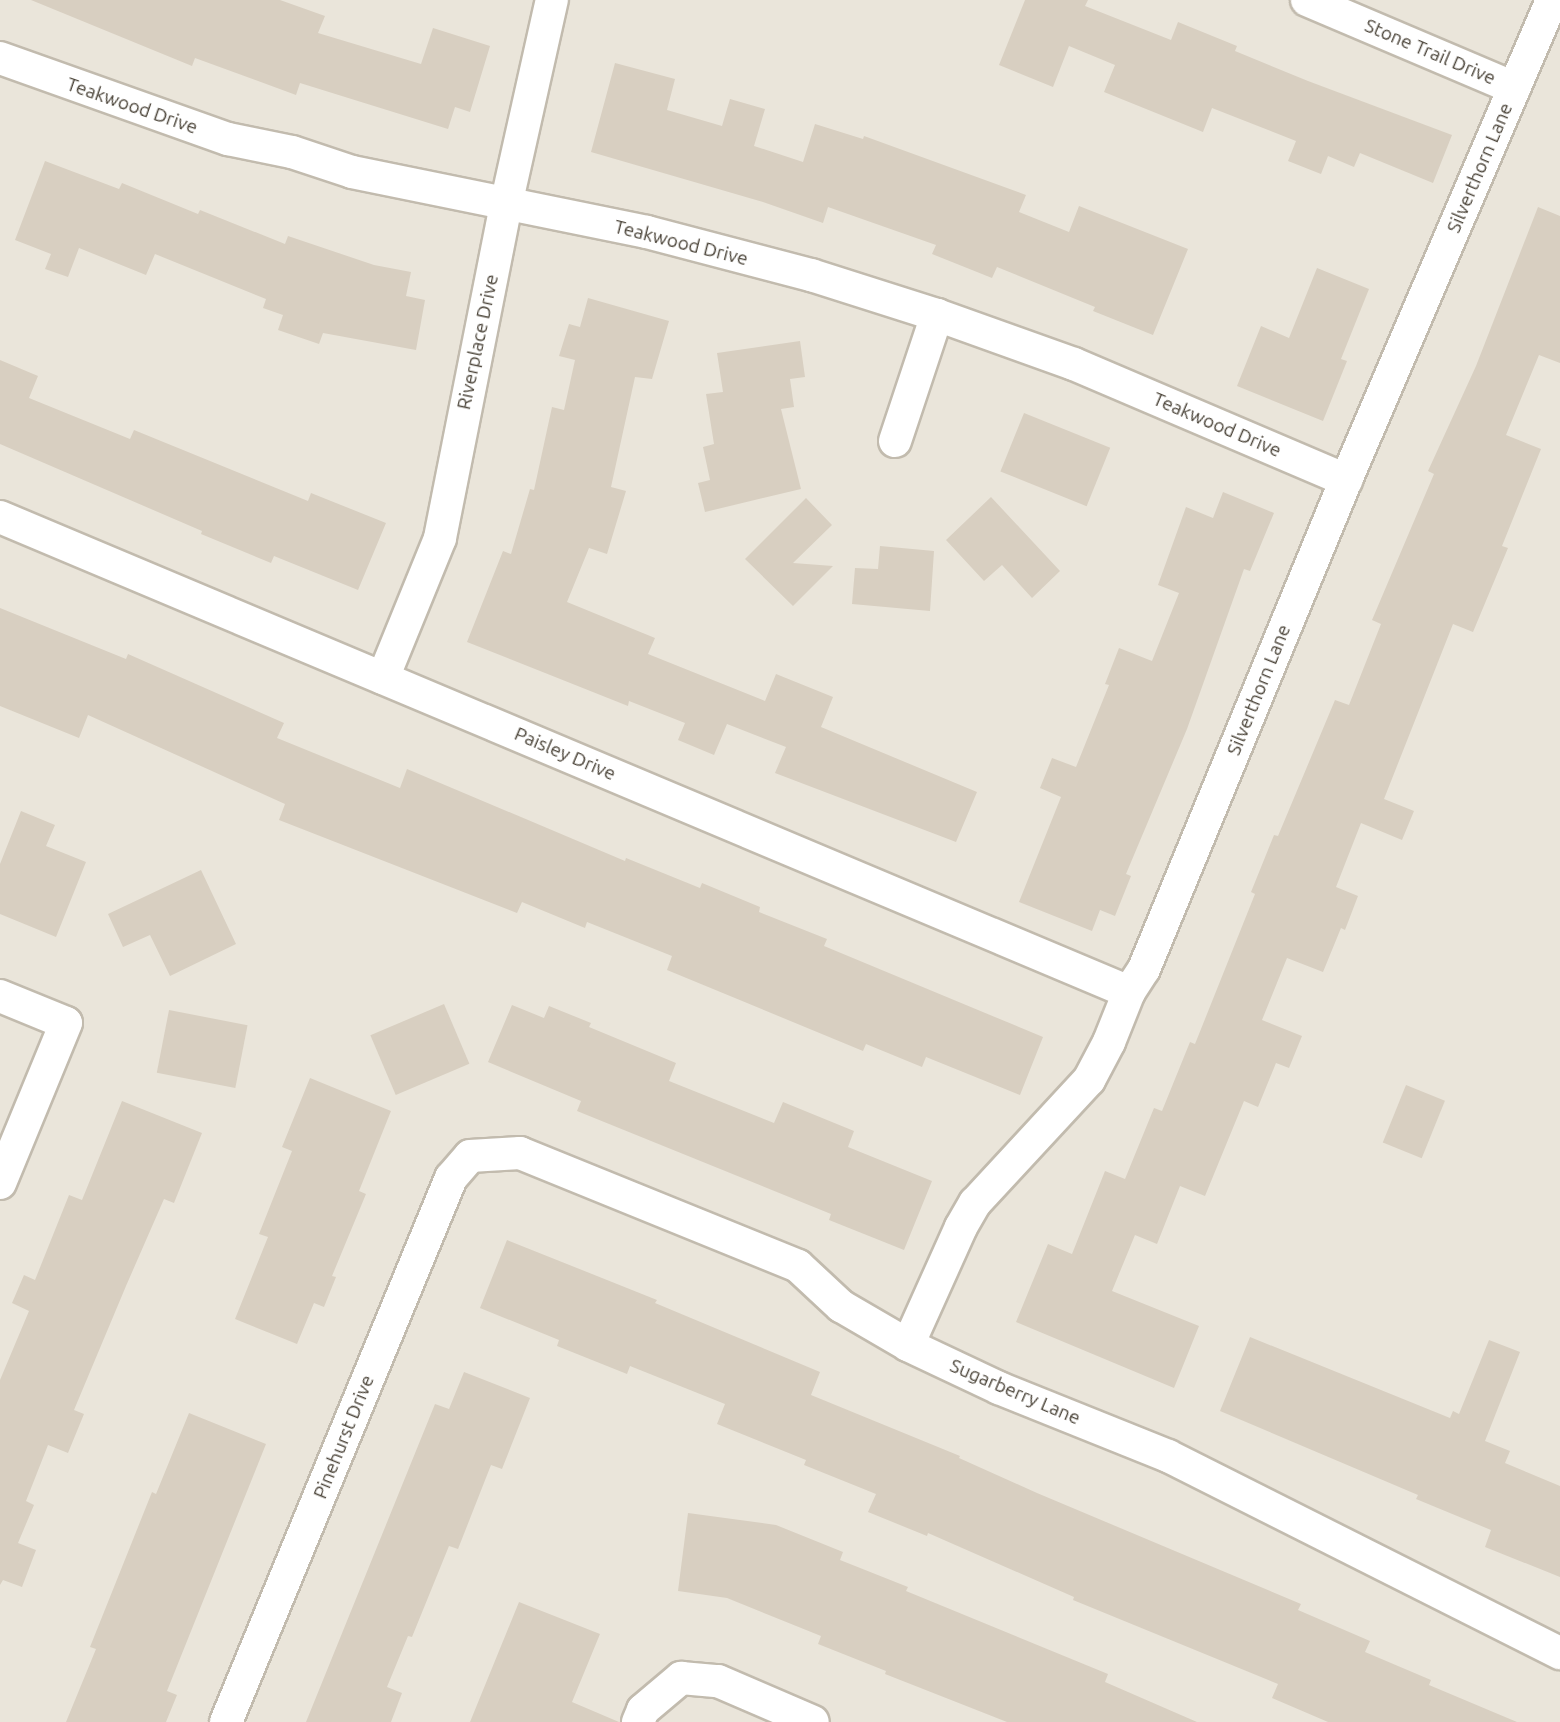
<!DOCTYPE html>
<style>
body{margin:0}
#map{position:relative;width:1560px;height:1722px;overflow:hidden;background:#f6f3ec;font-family:Ubuntu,sans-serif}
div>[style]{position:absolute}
.residential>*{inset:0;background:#eae5da;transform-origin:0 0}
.building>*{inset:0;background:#d8cfc1;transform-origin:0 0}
.roads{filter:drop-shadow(2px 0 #c2bbae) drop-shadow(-2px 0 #c2bbae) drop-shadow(0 2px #c2bbae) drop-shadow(0 -2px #c2bbae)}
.street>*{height:32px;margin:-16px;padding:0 16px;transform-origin:16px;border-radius:16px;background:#fff}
span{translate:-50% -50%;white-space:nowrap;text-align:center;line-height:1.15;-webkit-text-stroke:7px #fff;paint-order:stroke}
.street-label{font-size:19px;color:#4b4439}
</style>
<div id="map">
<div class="residential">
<i style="left:0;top:0;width:1560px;height:1722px"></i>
</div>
<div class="building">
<i style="clip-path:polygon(31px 0,280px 0,325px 16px,318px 33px,421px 64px,433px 28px,490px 46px,470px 112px,455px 107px,448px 129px,300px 83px,296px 95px,195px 58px,192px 66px)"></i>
<i style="clip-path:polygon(1025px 0,1088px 0,1085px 6px,1171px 40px,1178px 22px,1237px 46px,1235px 51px,1308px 81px,1452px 135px,1433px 183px,1360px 153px,1354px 167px,1328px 156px,1321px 174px,1288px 161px,1296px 141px,1212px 108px,1203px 132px,1104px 92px,1115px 65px,1069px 46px,1053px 87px,999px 65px)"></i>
<i style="clip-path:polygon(615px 63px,675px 79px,667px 110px,722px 126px,730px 99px,765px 109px,754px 146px,803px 162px,815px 124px,863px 139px,864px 136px,1026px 195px,1019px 212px,1069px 232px,1079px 206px,1188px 249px,1153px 335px,1093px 311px,1095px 307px,997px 267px,992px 278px,932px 254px,936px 245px,828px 207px,823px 223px,763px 202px,591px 152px)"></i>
<i style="clip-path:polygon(45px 161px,119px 189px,122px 183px,198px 214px,200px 210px,285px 244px,288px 236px,374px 265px,411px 272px,406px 296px,425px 300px,416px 350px,323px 333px,319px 344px,278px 330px,283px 315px,263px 308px,266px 299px,155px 254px,146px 275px,79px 248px,68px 277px,45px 269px,51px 254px,15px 240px)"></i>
<i style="clip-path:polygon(1538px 207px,1560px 216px,1560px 363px,1539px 355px,1506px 435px,1541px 449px,1502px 546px,1508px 548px,1473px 632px,1453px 624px,1384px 799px,1414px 811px,1402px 840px,1361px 823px,1336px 887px,1358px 896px,1345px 930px,1341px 928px,1323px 972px,1287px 958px,1262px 1020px,1302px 1036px,1289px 1068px,1276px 1063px,1258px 1107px,1244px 1101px,1205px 1196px,1180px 1186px,1157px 1244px,1135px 1235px,1112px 1291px,1199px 1326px,1174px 1388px,1016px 1322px,1048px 1244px,1072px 1254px,1105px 1171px,1125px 1179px,1154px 1108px,1162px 1111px,1190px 1042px,1195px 1044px,1255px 894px,1251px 892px,1274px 835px,1278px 836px,1335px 700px,1349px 705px,1381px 624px,1372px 620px,1434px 474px,1428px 471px,1476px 366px)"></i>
<i style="clip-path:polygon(1317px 268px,1369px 289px,1341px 359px,1347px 361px,1323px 421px,1237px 386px,1261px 326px,1289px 338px)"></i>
<i style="clip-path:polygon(588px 298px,669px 321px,652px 379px,635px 377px,611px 487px,626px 491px,607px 554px,589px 548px,567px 602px,655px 638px,648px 654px,765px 701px,776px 674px,833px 697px,821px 727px,977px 792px,956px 842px,775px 773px,786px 747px,727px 724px,714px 755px,678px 740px,685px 723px,629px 701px,628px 706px,467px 642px,503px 551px,511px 554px,530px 489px,534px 490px,552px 407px,564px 410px,575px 360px,559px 356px,569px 324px,580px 327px)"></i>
<i style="clip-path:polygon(800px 341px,805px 377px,790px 379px,794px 407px,781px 409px,801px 489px,705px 512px,698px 483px,710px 480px,703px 447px,714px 444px,706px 394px,723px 392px,717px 353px)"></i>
<i style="clip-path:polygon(0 360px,38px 376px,29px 398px,130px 439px,134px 430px,308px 501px,311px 493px,386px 523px,358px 590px,274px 556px,271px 563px,201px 534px,202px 531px,0 444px)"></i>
<i style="left:1024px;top:413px;width:93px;height:63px;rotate:22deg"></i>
<i style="clip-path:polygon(1223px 492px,1274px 513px,1250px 571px,1244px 569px,1187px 729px,1126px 874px,1131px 876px,1115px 916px,1100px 910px,1092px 931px,1019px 902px,1061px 797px,1040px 788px,1052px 758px,1076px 767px,1109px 685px,1105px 684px,1119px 648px,1152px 661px,1179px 593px,1158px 585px,1186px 507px,1213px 518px)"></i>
<i style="clip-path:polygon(991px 497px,1060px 571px,1032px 598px,1002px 565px,984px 581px,946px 540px)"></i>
<i style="clip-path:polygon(806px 498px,832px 525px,793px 563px,833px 566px,793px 606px,745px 559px)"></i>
<i style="clip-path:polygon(880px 546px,934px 551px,930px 611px,852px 604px,855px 568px,878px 569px)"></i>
<i style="clip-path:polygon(0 608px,126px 659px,128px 654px,284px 723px,277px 738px,400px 788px,407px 769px,625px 861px,626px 858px,700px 888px,702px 883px,760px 907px,759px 912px,827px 939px,824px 946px,1043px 1037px,1020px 1095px,926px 1057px,922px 1067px,866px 1044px,863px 1051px,667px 970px,672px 956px,587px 922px,585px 928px,522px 902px,517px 913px,279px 820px,285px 804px,88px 715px,79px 738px,0 706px)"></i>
<i style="clip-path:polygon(21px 811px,55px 825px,46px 846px,86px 862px,56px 937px,0 914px,0 864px)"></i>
<i style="clip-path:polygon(201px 870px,236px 944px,170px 976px,150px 935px,123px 947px,108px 914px)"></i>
<i style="left:444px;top:1004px;width:65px;height:80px;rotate:67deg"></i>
<i style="clip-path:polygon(512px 1005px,544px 1018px,549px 1006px,591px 1023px,589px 1027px,676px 1063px,669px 1081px,774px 1123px,783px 1102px,854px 1131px,848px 1147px,932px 1181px,904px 1250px,829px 1220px,831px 1214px,577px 1111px,581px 1101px,488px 1062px)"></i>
<i style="left:169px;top:1010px;width:80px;height:64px;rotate:11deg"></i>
<i style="clip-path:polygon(310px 1078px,391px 1111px,359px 1191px,366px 1194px,332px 1276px,336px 1277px,324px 1307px,314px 1303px,297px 1344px,235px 1319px,268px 1237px,259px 1234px,292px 1151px,282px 1147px)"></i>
<i style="left:1406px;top:1085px;width:42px;height:62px;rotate:22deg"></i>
<i style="clip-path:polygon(122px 1101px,202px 1133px,174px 1203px,164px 1199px,126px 1286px,74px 1410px,84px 1414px,68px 1453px,48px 1445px,26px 1501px,34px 1505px,18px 1543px,36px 1550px,22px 1587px,3px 1580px,0 1585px,0 1380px,29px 1311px,12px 1303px,24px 1275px,35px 1280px,69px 1195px,82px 1200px)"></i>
<i style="clip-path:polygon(507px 1240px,657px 1300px,655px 1303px,820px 1372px,811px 1395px,960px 1456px,959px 1458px,1037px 1493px,1301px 1604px,1298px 1610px,1370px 1641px,1365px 1652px,1431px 1680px,1429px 1685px,1517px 1722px,1328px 1722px,1272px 1698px,1278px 1684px,1073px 1600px,1074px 1597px,928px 1533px,927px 1536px,868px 1512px,876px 1494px,804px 1465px,806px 1460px,717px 1424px,725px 1404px,630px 1366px,627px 1374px,557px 1346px,559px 1340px,480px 1308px)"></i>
<i style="clip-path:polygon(1250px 1337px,1450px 1418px,1453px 1411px,1459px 1414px,1489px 1340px,1520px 1352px,1485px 1441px,1510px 1451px,1505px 1463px,1560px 1486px,1560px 1577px,1485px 1547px,1491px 1530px,1416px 1499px,1418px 1495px,1220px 1411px)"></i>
<i style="clip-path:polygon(464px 1372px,530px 1398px,502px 1469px,491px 1465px,458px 1549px,449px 1546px,412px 1637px,408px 1636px,387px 1687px,402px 1693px,391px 1722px,306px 1722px,435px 1404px,449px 1409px)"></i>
<i style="clip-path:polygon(189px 1413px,266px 1444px,167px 1691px,177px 1695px,166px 1722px,66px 1722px,96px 1649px,90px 1647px,152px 1492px,156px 1494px)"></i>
<i style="clip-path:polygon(688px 1513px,776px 1525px,843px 1552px,840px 1560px,908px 1587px,906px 1591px,1108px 1674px,1105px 1682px,1197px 1722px,1007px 1722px,885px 1674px,886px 1671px,818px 1644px,821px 1636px,727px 1598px,678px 1591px)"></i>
<i style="clip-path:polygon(519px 1602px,600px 1634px,572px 1702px,619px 1722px,470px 1722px)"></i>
</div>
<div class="roads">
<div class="street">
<i style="left:1307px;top:0;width:225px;rotate:23deg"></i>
<i style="left:0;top:58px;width:242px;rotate:19.6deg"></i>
<i style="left:228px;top:139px;width:65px;rotate:11.5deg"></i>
<i style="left:292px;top:152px;width:63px;rotate:18.4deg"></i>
<i style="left:352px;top:172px;width:301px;rotate:11.5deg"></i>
<i style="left:647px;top:232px;width:170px;rotate:14.7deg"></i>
<i style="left:811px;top:275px;width:132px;rotate:17.6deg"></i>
<i style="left:937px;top:315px;width:145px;rotate:19.7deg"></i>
<i style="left:1074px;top:364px;width:296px;rotate:23.1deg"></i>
<i style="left:895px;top:441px;width:133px;rotate:-71.6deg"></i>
<i style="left:0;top:517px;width:1225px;rotate:22.82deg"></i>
<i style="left:383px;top:678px;width:151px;rotate:-67.8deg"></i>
<i style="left:440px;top:538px;width:339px;rotate:-78.8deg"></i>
<i style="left:506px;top:205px;width:210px;rotate:-77.4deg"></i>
<i style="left:0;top:996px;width:71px;rotate:22.2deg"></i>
<i style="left:66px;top:1023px;width:173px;rotate:112.4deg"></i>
<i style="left:908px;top:1345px;width:129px;rotate:-65.8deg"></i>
<i style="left:961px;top:1227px;width:28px;rotate:-60deg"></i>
<i style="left:975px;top:1203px;width:168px;rotate:-47.2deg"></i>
<i style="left:1089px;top:1080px;width:43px;rotate:-62.2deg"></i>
<i style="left:1109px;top:1042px;width:54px;rotate:-68.2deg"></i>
<i style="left:1129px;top:992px;width:27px;rotate:-57deg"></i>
<i style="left:1144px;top:969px;width:529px;rotate:-67.56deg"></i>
<i style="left:1346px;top:480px;width:522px;rotate:-66.77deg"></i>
<i style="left:226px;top:1722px;width:589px;rotate:-67.53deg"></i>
<i style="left:451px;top:1178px;width:29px;rotate:-49deg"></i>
<i style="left:470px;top:1156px;width:50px;rotate:-3.4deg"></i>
<i style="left:520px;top:1153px;width:300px;rotate:22.1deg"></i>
<i style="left:798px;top:1266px;width:59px;rotate:42.9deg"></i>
<i style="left:841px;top:1306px;width:78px;rotate:30.2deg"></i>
<i style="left:908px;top:1345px;width:101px;rotate:25.3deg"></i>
<i style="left:999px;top:1388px;width:182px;rotate:21.9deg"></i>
<i style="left:1168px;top:1456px;width:439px;rotate:26.7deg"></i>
<i style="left:638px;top:1722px;width:13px;rotate:-67deg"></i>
<i style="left:643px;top:1710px;width:50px;rotate:-40.1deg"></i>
<i style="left:681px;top:1678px;width:37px;rotate:5deg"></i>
<i style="left:718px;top:1681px;width:103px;rotate:23.3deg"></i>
</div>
</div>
<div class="street-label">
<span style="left:1430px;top:52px;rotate:23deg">Stone Trail Drive</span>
<span style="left:132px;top:106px;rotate:19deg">Teakwood Drive</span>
<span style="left:1480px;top:168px;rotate:-67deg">Silverthorn Lane</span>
<span style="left:681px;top:243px;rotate:14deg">Teakwood Drive</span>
<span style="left:478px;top:342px;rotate:-78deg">Riverplace Drive</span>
<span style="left:1217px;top:425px;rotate:23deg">Teakwood Drive</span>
<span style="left:1259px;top:690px;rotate:-68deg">Silverthorn Lane</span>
<span style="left:565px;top:754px;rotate:23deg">Paisley Drive</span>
<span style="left:1015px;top:1392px;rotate:23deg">Sugarberry Lane</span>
<span style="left:344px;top:1437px;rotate:-68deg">Pinehurst Drive</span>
</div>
</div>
